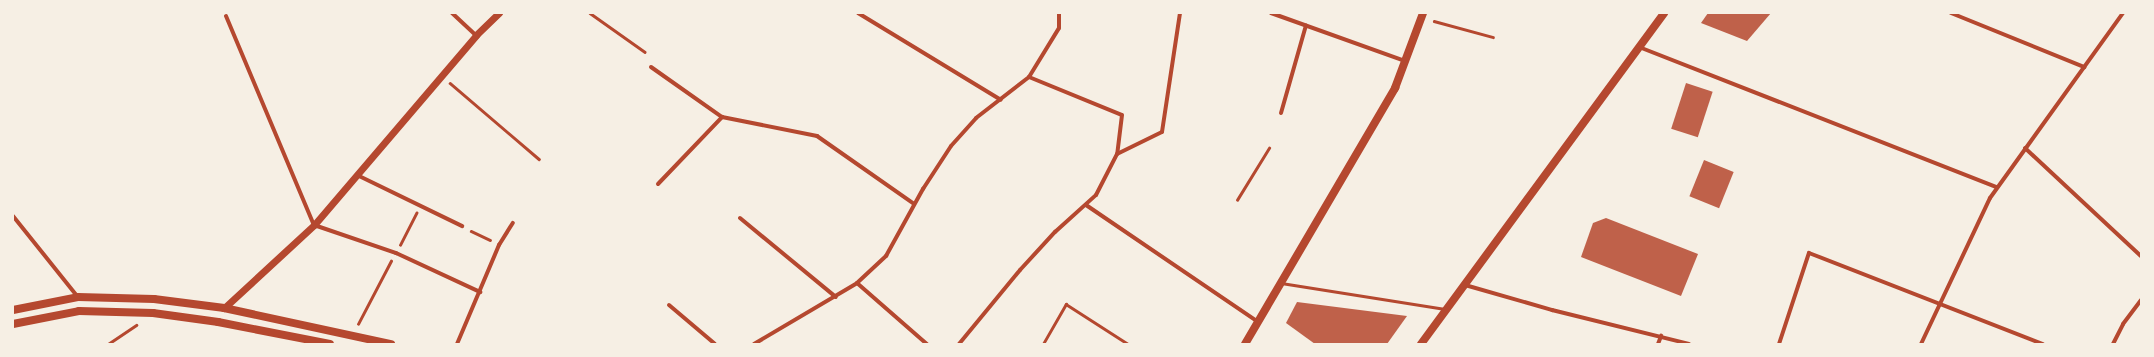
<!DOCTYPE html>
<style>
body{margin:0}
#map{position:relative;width:2154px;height:357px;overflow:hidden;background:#f6efe4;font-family:Raleway,sans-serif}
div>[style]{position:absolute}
.building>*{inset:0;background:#bf614a;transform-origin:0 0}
.path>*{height:2.5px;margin:-1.25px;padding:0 1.25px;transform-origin:1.25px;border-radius:1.25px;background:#b5482f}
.service>*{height:3px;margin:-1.5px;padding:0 1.5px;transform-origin:1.5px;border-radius:1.5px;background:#b5482f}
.minor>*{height:4px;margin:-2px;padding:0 2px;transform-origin:2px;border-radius:2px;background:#b5482f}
.tertiary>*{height:7px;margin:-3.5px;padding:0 3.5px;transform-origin:3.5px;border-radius:3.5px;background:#b5482f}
.secondary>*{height:8px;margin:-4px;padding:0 4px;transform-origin:4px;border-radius:4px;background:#b5482f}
span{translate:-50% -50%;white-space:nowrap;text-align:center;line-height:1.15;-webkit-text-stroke:3px #f6efe4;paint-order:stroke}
.frame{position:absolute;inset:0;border:14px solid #f6efe4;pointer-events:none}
</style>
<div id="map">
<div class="building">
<i style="clip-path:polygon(1708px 13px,1771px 13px,1747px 41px,1701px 23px)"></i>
<i style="left:1686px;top:83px;width:28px;height:48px;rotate:18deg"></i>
<i style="left:1704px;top:160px;width:32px;height:39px;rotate:22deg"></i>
<i style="clip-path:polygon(1606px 218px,1698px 254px,1681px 296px,1581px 257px,1593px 223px)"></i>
<i style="clip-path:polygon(1297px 302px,1407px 316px,1387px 344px,1315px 344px,1286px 323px)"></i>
</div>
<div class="path">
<i style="left:590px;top:13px;width:67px;rotate:35.3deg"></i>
<i style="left:1434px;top:21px;width:61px;rotate:15.2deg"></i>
<i style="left:450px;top:83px;width:117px;rotate:40.5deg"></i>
<i style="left:1237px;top:200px;width:61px;rotate:-58.4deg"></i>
<i style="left:471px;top:231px;width:21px;rotate:25deg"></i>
<i style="left:400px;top:245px;width:36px;rotate:-63deg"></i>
<i style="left:358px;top:324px;width:71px;rotate:-62.4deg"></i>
<i style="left:108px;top:344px;width:34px;rotate:-34deg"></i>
<i style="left:1043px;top:344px;width:46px;rotate:-60.1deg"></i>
<i style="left:1066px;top:304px;width:74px;rotate:32.8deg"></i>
</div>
<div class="service">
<i style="left:1281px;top:283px;width:166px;rotate:9deg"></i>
</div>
<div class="minor">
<i style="left:452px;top:13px;width:33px;rotate:43deg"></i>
<i style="left:858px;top:13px;width:167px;rotate:31.3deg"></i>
<i style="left:1271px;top:13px;width:142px;rotate:19.7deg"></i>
<i style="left:1951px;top:13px;width:144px;rotate:22.1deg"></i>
<i style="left:226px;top:16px;width:227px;rotate:67.2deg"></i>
<i style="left:314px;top:225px;width:87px;rotate:18.9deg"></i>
<i style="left:396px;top:253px;width:93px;rotate:24.9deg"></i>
<i style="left:1639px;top:47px;width:384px;rotate:21.4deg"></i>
<i style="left:651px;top:67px;width:87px;rotate:35.2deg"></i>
<i style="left:722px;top:117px;width:97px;rotate:11.3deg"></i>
<i style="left:817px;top:136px;width:118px;rotate:35deg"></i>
<i style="left:1029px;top:77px;width:100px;rotate:22.2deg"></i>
<i style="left:1122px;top:115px;width:39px;rotate:97deg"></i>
<i style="left:1281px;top:113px;width:91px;rotate:-74.1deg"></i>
<i style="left:2025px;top:148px;width:158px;rotate:43deg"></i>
<i style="left:357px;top:175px;width:117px;rotate:25.9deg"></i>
<i style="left:658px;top:184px;width:93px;rotate:-46.3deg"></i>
<i style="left:1086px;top:205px;width:208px;rotate:34.2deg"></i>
<i style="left:13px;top:216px;width:104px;rotate:51.3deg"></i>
<i style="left:740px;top:218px;width:124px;rotate:39.5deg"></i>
<i style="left:857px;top:283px;width:93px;rotate:41.1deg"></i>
<i style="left:1465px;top:285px;width:91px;rotate:16deg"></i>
<i style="left:1552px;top:310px;width:141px;rotate:13.9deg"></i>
<i style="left:669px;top:305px;width:60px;rotate:40.3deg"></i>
<i style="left:457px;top:344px;width:108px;rotate:-67deg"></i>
<i style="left:499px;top:245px;width:26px;rotate:-58deg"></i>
<i style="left:754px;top:344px;width:120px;rotate:-30.6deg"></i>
<i style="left:857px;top:283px;width:40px;rotate:-43deg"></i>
<i style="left:886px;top:256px;width:77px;rotate:-61.1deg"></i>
<i style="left:923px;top:189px;width:51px;rotate:-56.9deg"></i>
<i style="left:951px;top:146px;width:38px;rotate:-48deg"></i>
<i style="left:976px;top:118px;width:67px;rotate:-37.7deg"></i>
<i style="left:1029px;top:77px;width:57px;rotate:-58.5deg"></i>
<i style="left:1059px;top:28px;width:15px;rotate:-90deg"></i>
<i style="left:959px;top:344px;width:96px;rotate:-50.5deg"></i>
<i style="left:1020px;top:270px;width:52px;rotate:-47.4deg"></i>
<i style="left:1055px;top:232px;width:55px;rotate:-42.1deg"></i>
<i style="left:1096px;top:195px;width:46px;rotate:-62.9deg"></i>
<i style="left:1117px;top:154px;width:50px;rotate:-26.1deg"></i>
<i style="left:1162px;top:132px;width:120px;rotate:-81.4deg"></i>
<i style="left:1658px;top:344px;width:9px;rotate:-69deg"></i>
<i style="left:1779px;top:344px;width:96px;rotate:-71.8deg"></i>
<i style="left:1809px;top:253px;width:251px;rotate:21.3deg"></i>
<i style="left:1921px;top:344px;width:161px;rotate:-64.7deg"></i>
<i style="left:1990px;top:198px;width:228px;rotate:-54.3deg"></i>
<i style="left:2113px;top:344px;width:22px;rotate:-63deg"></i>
<i style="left:2123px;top:324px;width:30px;rotate:-53deg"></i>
</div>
<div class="tertiary">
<i style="left:224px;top:308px;width:122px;rotate:-42.7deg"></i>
<i style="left:314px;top:225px;width:250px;rotate:-49.5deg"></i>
<i style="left:476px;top:35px;width:32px;rotate:-44deg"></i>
</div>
<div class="secondary">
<i style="left:13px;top:310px;width:66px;rotate:-11.3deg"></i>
<i style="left:78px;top:297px;width:76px;rotate:1.5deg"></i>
<i style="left:154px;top:299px;width:71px;rotate:7.3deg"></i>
<i style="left:224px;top:308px;width:171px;rotate:12.2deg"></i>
<i style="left:13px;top:324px;width:67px;rotate:-11.1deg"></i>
<i style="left:79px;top:311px;width:74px;rotate:1.5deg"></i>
<i style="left:153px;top:313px;width:66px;rotate:7.9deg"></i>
<i style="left:218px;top:322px;width:114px;rotate:11.1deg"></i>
<i style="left:1245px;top:344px;width:297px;rotate:-59.6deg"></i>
<i style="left:1395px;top:88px;width:80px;rotate:-69.5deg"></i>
<i style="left:1421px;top:344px;width:411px;rotate:-53.7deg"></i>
</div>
<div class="frame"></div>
</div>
